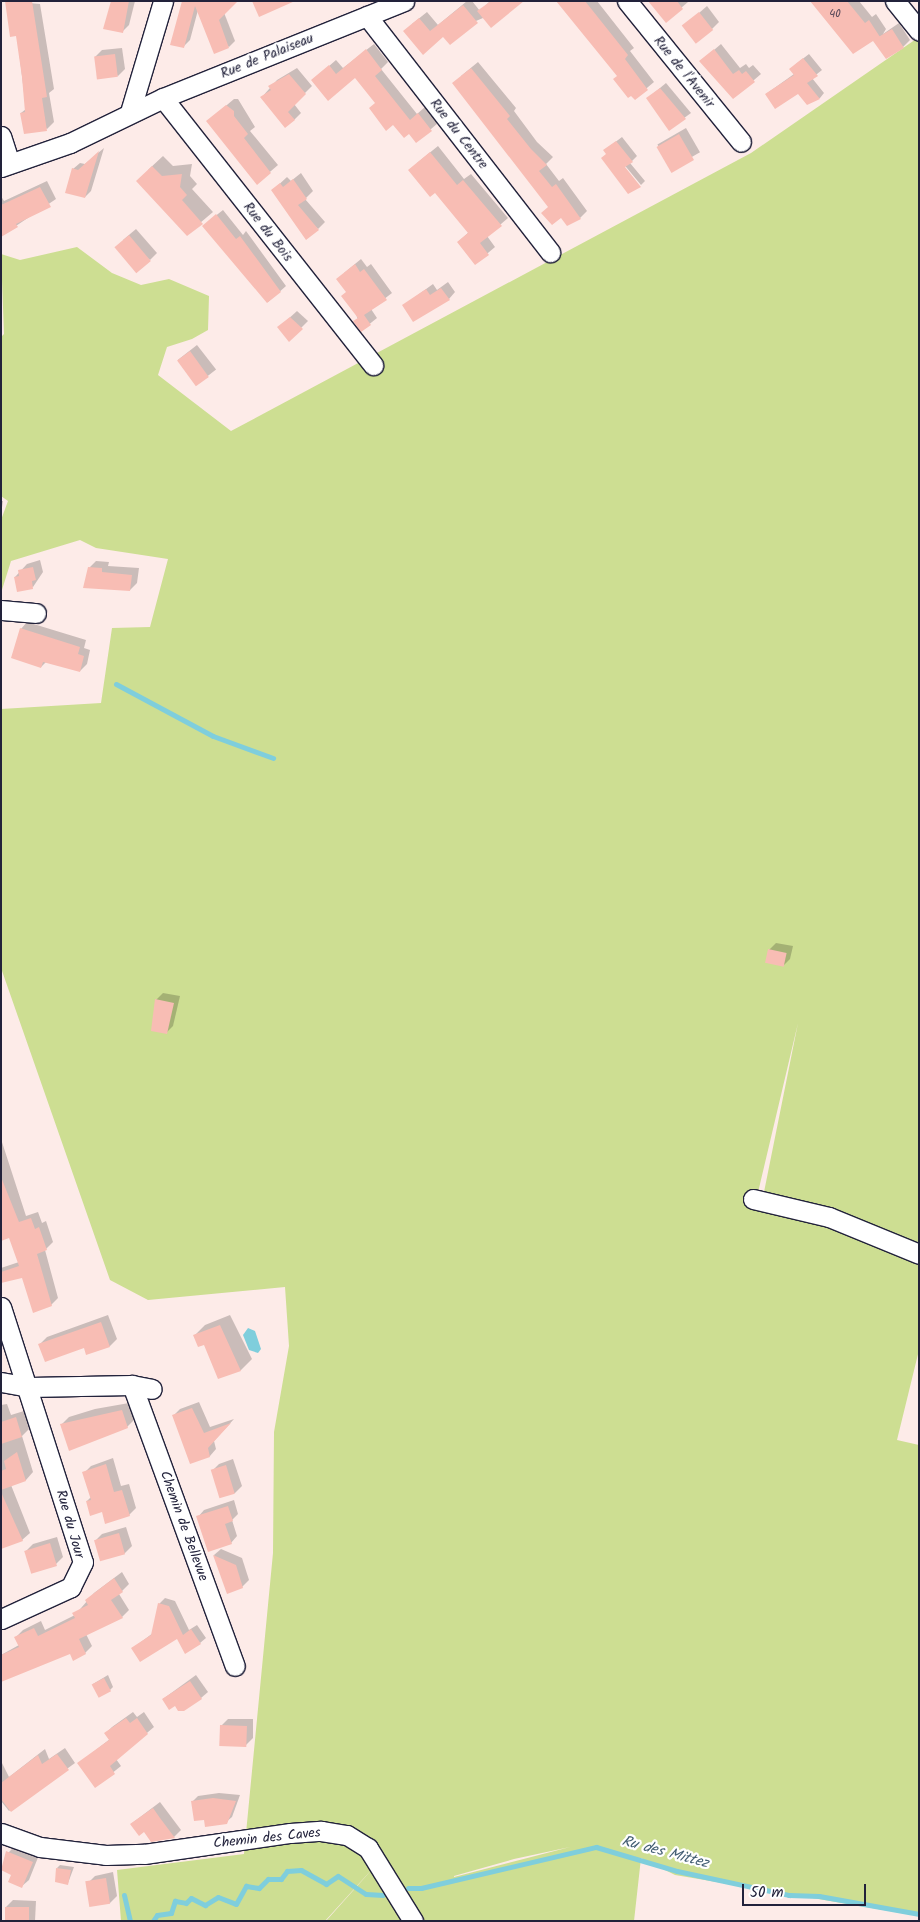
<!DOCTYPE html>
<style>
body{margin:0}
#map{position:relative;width:920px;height:1922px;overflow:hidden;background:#fdebe8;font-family:Kalam,sans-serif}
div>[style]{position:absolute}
.green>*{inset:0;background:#cdde92}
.water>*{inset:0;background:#7fcedc}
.shadow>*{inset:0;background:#0003;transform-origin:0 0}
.stream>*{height:5px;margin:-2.5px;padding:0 2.5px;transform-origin:2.5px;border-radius:2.5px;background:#7fcedc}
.building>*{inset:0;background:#f8bdb4;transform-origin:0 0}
.roads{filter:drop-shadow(1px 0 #22223b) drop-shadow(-1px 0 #22223b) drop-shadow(0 1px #22223b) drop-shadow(0 -1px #22223b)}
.minor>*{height:19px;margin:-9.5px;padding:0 9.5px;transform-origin:9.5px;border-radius:9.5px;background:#fff}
span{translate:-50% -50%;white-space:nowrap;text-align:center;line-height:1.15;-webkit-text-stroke:4.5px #fff;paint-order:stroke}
.number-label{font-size:11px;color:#584959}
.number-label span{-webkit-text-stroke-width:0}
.street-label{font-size:14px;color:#22223b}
.water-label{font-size:15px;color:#435e73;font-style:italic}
.frame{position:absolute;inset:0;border:2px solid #22223b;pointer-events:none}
.scale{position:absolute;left:742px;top:1884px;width:124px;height:22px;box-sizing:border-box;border:2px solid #22223b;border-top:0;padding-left:6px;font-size:15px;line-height:18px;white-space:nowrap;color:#22223b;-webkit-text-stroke:4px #fff;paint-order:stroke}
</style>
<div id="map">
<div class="green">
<i style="clip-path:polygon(evenodd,919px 37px,919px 1247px,763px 1197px,798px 1023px,756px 1201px,919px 1260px,919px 1350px,897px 1440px,919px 1445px,919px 1916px,675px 1875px,641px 1858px,634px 1921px,326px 1921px,384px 1856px,325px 1921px,121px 1921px,117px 1870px,244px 1854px,273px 1553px,274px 1432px,289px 1346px,285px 1287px,148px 1300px,110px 1280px,1px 968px,1px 709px,101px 703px,112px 628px,150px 627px,168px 559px,96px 548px,80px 540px,11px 561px,1px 593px,1px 520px,8px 501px,1px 496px,1px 337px,4px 334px,1px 254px,20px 260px,77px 247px,112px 273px,141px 285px,169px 279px,209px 296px,208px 330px,192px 339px,167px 347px,158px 375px,231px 431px,751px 153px,919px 37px,570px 1847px,454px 1877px,454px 1876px,514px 1859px,570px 1847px)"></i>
</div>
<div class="water">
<i style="clip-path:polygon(248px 1328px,255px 1331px,261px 1349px,258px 1353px,249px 1350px,243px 1335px)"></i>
</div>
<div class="shadow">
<i style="clip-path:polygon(6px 1px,40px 4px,54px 89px,49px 93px,54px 122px,47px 129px,21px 113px,26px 109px,17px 35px)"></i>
<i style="clip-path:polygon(112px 1px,135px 1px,129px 25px,122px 32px)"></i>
<i style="clip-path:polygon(185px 1px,206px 1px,198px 10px,190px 40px,184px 46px)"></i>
<i style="clip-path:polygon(467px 1px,472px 1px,480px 11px,490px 1px,523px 1px,443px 35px,423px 53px,412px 24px,427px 12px,438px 25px)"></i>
<i style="clip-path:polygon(564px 1px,597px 1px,634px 48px,630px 51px,654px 82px,635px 98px)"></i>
<i style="clip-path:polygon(650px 1px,688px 1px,688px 2px,666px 21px)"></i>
<i style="clip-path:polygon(812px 1px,859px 1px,872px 17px,876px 14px,886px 29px,883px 34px,899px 23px,910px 40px,903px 47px,874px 39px)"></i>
<i style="clip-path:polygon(707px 6px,719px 22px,712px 29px,691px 20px)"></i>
<i style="clip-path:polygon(223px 10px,235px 41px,229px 47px,206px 30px)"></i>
<i style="clip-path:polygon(374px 44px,388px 62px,381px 69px,417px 114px,425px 107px,438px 123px,417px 141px,376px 102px,356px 77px,313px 80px,336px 60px,343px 68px)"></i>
<i style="clip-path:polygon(721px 44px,740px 68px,746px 64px,749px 68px,753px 65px,761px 74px,733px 98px,701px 61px)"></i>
<i style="clip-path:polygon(122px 48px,125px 69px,118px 76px,95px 57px,102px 50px)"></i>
<i style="clip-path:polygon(809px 54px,822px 70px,812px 78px,824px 93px,820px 98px,807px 104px,798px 92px,766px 94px,794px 74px,796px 64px)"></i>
<i style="clip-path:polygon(478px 62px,516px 108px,514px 111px,537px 142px,553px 157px,546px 164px,559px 181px,563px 178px,587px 211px,580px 218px,561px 217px,549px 207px,461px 76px)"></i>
<i style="clip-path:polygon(297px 68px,312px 86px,294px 104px,301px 113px,294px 120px,262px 97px,277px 80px)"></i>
<i style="clip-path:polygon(666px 83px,691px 113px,669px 129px,648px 98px)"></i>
<i style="clip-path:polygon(234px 99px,238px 99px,255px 127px,250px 131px,278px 165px,257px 183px,208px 121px)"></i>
<i style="left:686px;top:128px;width:28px;height:33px;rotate:60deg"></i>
<i style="clip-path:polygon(622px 137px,637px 156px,630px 163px,645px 181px,641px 185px,622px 162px,607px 154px,610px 146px)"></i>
<i style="clip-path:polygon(438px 146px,464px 179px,471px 174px,508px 218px,487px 236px,495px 247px,475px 264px,458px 242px,469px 232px,417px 163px)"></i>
<i style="clip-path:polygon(104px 148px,91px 191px,85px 197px,73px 169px,80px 163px,85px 164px)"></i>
<i style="clip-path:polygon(163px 156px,173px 166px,192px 164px,190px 176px,197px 184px,192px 189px,213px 212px,187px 234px,148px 170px)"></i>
<i style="clip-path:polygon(301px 173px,313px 191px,305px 199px,325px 222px,318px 229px,273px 190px,287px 177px,291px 181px)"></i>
<i style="clip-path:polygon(47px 181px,56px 199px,1px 236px,1px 196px,4px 201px)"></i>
<i style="clip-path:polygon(223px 210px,243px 235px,246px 231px,286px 286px,268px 302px,209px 221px)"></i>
<i style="clip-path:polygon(136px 229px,157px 253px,150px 260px,123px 240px)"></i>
<i style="clip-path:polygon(361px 259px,367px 267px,371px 264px,392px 293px,371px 309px,377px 318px,362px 330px,347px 291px,344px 273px)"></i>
<i style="clip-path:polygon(448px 282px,455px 292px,449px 299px,404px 305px,433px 284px,437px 290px)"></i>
<i style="clip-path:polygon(297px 311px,308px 321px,289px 340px,286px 321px)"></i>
<i style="left:197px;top:345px;width:31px;height:24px;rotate:52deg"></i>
<i style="clip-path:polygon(1px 501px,3px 501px,1px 514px)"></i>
<i style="clip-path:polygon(40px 560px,43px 572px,33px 587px,15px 577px,27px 564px)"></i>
<i style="clip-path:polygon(96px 561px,109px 562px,108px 566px,139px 568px,137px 583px,130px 590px,89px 568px)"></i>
<i style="clip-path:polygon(27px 622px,86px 640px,84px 648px,90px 650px,87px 664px,80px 671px,46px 662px,41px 667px,21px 629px)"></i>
<i style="clip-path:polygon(776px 943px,793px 946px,790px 959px,783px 966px,769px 950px)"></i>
<i style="clip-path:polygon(163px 993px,180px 996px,173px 1026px,166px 1033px,156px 1000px)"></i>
<i style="clip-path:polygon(1px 1139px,26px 1216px,38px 1212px,42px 1223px,46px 1221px,53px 1242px,45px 1250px,58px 1298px,51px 1305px,23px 1276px,1px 1281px,1px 1268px,19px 1262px,10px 1236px,1px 1239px)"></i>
<i style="clip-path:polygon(108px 1315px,117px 1339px,110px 1346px,87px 1353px,85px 1347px,40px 1344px,47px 1337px)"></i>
<i style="clip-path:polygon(230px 1315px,252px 1359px,241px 1370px,218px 1377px,205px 1343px,195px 1335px,205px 1325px)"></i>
<i style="clip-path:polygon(199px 1402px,210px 1427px,234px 1419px,214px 1441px,216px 1449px,210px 1456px,191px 1462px,173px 1416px,180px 1409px)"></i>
<i style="clip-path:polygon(129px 1403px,134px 1420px,127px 1427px,62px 1424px,69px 1417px,95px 1409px)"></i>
<i style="clip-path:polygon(7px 1404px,11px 1415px,24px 1411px,29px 1429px,22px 1436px,33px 1472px,26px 1480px,11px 1485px,30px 1533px,22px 1540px,2px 1547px,1px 1555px,1px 1405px)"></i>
<i style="clip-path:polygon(113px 1458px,121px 1486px,129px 1484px,136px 1508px,129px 1515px,103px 1511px,87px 1501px,91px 1497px,84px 1473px,91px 1466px)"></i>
<i style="clip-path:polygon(233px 1459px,242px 1486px,235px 1493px,221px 1496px,212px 1471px,219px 1464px)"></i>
<i style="clip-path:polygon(234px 1500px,238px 1514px,232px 1520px,237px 1536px,231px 1543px,198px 1517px,204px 1510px)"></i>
<i style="clip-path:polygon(126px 1527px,132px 1546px,125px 1553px,101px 1560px,95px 1541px,102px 1534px)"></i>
<i style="clip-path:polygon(57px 1537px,63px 1557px,56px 1564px,26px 1551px,33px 1544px)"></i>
<i style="clip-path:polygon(221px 1549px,242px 1558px,249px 1580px,242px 1587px,227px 1592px,214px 1555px)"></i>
<i style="clip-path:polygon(122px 1572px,129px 1584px,119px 1594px,129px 1610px,122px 1617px,86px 1634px,92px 1646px,85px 1653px,1px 1655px,19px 1645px,16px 1637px,23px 1630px,41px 1621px,45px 1630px,75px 1615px,94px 1593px)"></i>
<i style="clip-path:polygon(165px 1598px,175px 1601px,189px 1630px,197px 1625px,206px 1638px,200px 1643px,177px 1637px,133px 1648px,153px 1633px,159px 1604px)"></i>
<i style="clip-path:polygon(108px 1675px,113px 1687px,110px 1690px,93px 1684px)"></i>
<i style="clip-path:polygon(196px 1675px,208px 1692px,201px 1698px,176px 1705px,163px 1699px)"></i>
<i style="clip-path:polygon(133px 1712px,137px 1717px,144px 1712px,154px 1727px,116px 1759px,121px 1766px,96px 1786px,79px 1763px,110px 1739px,106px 1733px,112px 1727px)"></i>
<i style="clip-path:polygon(228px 1719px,253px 1719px,253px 1738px,246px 1745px,221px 1726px)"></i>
<i style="clip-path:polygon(65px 1748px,75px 1763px,9px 1811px,1px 1801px,1px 1761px,9px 1777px,45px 1749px,49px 1759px)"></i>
<i style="clip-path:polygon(219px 1793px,240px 1795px,232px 1817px,226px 1822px,205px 1818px,192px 1802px,198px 1796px)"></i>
<i style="clip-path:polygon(160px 1802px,181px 1830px,174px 1837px,131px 1824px)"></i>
<i style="clip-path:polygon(15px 1846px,39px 1855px,29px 1880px,22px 1886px,12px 1874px,8px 1853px)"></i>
<i style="clip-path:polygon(60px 1865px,74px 1867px,68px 1883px,57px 1868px)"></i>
<i style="clip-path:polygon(113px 1872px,117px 1896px,110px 1903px,91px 1906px,88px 1883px,95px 1876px)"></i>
<i style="clip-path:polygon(13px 1900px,36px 1901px,35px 1921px,6px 1921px,6px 1907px)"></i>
</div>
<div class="stream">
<i style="left:116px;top:684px;width:110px;rotate:28.2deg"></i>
<i style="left:213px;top:736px;width:64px;rotate:20.1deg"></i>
<i style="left:408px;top:1888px;width:13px"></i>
<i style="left:421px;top:1888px;width:180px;rotate:-13.2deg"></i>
<i style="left:596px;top:1847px;width:84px;rotate:16.5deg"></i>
<i style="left:677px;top:1871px;width:115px;rotate:12.1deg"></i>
<i style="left:789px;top:1895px;width:30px;rotate:2deg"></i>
<i style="left:819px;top:1896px;width:102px;rotate:10.2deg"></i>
<i style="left:124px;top:1895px;width:27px;rotate:77deg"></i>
<i style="left:153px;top:1921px;width:7px;rotate:-56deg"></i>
<i style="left:157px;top:1915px;width:14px;rotate:-8deg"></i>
<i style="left:171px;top:1913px;width:13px;rotate:-72deg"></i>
<i style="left:175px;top:1901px;width:11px;rotate:10deg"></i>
<i style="left:186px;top:1903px;width:7px;rotate:-45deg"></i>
<i style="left:191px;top:1898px;width:16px;rotate:27deg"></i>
<i style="left:205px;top:1905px;width:15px;rotate:-32deg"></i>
<i style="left:218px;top:1897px;width:19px;rotate:21deg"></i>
<i style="left:236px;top:1904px;width:21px;rotate:-61deg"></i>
<i style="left:246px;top:1886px;width:13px;rotate:9deg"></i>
<i style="left:259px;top:1888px;width:13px;rotate:-45deg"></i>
<i style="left:268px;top:1879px;width:13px"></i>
<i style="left:281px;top:1879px;width:10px;rotate:-53deg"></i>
<i style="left:287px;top:1871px;width:14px;rotate:-4deg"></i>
<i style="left:301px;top:1870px;width:29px;rotate:29deg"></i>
<i style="left:326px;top:1884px;width:14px;rotate:-34deg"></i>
<i style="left:338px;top:1876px;width:33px;rotate:33deg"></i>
<i style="left:366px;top:1894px;width:17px;rotate:3deg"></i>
</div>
<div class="building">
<i style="clip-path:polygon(5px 1px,32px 1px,47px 97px,42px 98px,47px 131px,24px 134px,20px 113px,25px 112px,22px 77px,16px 36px,10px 37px)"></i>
<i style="clip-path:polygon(111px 1px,129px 1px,123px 33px,103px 29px)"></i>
<i style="clip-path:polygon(182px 1px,238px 1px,219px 20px,229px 48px,214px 54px,195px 6px,184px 48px,170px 45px)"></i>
<i style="clip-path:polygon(252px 1px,295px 1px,259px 17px)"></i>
<i style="clip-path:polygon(491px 1px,524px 1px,491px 28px,477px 11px)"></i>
<i style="clip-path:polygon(556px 1px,585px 1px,628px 55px,625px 59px,648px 90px,635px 100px,631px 96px,628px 98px,613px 79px,617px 76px)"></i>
<i style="clip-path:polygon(648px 1px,677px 1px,683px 9px,666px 23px)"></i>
<i style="clip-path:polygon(810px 1px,847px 1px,865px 23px,869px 20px,880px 37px,875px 39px,892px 29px,904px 48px,886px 59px,873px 41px,853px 54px)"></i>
<i style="clip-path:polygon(463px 5px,478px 23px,450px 45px,443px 37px,423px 55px,403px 31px,419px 18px,430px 31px)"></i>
<i style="left:699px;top:12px;width:23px;height:22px;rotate:52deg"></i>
<i style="clip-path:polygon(366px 49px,382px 70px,375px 76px,410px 120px,418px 113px,432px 131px,416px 143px,409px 134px,404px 138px,393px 125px,386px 131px,369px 108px,375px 103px,355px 78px,328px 101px,311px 80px,329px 65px,336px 74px)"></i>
<i style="clip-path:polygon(714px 49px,733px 74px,739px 70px,742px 74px,746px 71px,755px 82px,733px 99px,699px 61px)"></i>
<i style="left:115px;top:54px;width:23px;height:21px;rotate:83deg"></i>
<i style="clip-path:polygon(803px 58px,818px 76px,807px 83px,820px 99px,807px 105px,798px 94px,775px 109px,765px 94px,794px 75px,789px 69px)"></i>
<i style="clip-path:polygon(471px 68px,510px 116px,507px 119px,531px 149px,547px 165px,539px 171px,552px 187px,556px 184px,581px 219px,567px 226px,561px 218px,552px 225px,541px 213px,548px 207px,452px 83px)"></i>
<i style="clip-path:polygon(289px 74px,306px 94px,288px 112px,295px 120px,285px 128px,260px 97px,271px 90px,268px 86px)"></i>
<i style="clip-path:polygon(660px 88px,686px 119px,669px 131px,646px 98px)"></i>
<i style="clip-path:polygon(226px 105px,234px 111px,234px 116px,248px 134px,244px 138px,271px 173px,257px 185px,206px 121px)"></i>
<i style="left:679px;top:134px;width:30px;height:26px;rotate:60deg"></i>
<i style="clip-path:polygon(616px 141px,633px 162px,625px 167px,641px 187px,628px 194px,601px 158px,606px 154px,603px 150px)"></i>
<i style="clip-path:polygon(99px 151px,85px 198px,65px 193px,72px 168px,78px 170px)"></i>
<i style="clip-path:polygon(430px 152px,457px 185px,463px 180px,502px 226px,480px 243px,489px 255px,475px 265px,457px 242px,468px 233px,435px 193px,430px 197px,408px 170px)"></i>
<i style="clip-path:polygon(152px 166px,162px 176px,182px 174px,180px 187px,187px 195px,182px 200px,203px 224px,187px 236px,136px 181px)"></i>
<i style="clip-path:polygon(293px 179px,307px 199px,298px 205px,319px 230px,306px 240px,271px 190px,280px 183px,283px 187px)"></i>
<i style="clip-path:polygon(40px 187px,51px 207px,16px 224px,18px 227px,1px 237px,1px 205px)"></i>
<i style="clip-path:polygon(216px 214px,236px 239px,240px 236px,281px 292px,267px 303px,202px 226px)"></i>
<i style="left:129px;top:235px;width:34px;height:19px;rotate:50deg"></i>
<i style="clip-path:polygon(355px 264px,360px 272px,364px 269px,387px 300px,364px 315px,371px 325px,361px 332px,353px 321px,358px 318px,341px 296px,346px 292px,336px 279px)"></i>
<i style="clip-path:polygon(441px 288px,450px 300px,413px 322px,402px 305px,426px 289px,430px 295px)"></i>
<i style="clip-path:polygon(290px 317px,303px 329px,289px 342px,277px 327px)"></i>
<i style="left:190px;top:351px;width:32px;height:16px;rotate:54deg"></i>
<i style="clip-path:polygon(33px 567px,36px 580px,32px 581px,33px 589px,17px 592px,14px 577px,19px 576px,18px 570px)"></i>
<i style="clip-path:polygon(88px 567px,102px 568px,102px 572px,132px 575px,130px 591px,83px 588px)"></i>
<i style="clip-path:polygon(20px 628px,80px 647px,78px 654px,84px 656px,80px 672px,43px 662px,41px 668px,11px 658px)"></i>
<i style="left:768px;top:949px;width:19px;height:14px;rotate:12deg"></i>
<i style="clip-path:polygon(155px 999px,174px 1003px,167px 1034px,151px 1031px)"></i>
<i style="clip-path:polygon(1px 1177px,19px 1222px,31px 1218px,35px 1229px,39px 1227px,47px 1250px,37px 1254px,52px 1306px,33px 1313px,22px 1278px,1px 1283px,1px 1272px,19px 1266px,9px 1238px,1px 1241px)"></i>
<i style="clip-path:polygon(101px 1322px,110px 1347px,86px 1355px,84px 1348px,45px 1362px,38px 1344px)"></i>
<i style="clip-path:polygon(220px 1325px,241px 1371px,218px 1379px,204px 1345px,198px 1347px,193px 1335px)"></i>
<i style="clip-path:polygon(192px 1408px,204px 1433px,231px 1423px,208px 1448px,210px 1457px,190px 1464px,172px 1415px)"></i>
<i style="clip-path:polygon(122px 1410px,128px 1428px,69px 1451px,60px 1424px)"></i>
<i style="clip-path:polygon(16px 1417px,22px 1437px,1px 1444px,1px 1422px)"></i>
<i style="clip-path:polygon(17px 1452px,26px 1481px,1px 1490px,1px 1471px,6px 1469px,4px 1461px)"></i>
<i style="clip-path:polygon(106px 1464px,114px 1492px,122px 1490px,130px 1516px,105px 1524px,102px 1512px,90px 1516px,86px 1501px,91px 1500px,82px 1472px)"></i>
<i style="left:226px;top:1465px;width:30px;height:16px;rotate:73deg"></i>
<i style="clip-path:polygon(1px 1492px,23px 1541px,1px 1549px)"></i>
<i style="clip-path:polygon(228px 1506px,233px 1521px,225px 1524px,232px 1544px,208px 1552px,196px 1516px)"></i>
<i style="left:119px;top:1533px;width:22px;height:26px;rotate:74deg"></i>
<i style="left:50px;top:1543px;width:24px;height:27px;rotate:73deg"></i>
<i style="clip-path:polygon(213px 1555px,236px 1565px,243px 1588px,227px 1594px)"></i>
<i style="clip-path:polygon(114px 1578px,123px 1592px,111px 1600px,123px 1618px,79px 1639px,86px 1654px,73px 1661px,70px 1654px,1px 1682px,1px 1655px,19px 1647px,14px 1637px,34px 1628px,38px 1636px,75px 1618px,72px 1613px,88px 1605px,85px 1600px)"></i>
<i style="clip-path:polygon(158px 1603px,169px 1606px,183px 1635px,191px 1629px,201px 1644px,185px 1654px,177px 1639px,140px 1662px,131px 1648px,151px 1635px)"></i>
<i style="left:104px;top:1678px;width:15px;height:14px;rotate:62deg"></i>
<i style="clip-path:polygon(190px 1681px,202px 1699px,184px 1711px,178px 1711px,175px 1706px,169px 1710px,162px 1699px)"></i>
<i style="clip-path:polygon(126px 1718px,130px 1723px,137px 1718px,148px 1734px,110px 1766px,115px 1774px,95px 1788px,77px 1763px,109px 1740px,104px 1733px)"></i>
<i style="left:220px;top:1725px;width:27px;height:21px;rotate:2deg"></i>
<i style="clip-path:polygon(57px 1754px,69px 1770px,11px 1812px,1px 1799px,1px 1783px,38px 1755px,42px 1764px)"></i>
<i style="clip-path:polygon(213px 1798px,236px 1801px,227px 1824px,205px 1827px,204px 1820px,194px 1821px,191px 1801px)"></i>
<i style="clip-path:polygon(153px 1808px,160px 1818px,175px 1838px,151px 1842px,144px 1832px,139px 1836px,130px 1824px)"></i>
<i style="clip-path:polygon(6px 1851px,33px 1862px,22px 1888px,8px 1882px,11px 1875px,1px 1870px)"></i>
<i style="clip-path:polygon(56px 1868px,71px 1870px,68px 1885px,55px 1882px)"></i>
<i style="left:106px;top:1878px;width:26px;height:21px;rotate:81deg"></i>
<i style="left:5px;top:1907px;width:24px;height:14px"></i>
</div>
<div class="roads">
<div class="minor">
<i style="left:627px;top:1px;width:181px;rotate:51deg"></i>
<i style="left:895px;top:1px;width:38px;rotate:51deg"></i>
<i style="left:367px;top:16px;width:299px;rotate:52.2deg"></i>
<i style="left:163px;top:98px;width:340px;rotate:51.8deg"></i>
<i style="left:130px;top:112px;width:116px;rotate:-73.4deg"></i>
<i style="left:1px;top:136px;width:29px;rotate:72deg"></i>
<i style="left:1px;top:167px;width:73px;rotate:-19.2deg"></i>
<i style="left:70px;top:143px;width:103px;rotate:-25.8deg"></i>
<i style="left:163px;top:98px;width:260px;rotate:-21.9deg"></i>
<i style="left:1px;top:610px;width:35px;rotate:5deg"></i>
<i style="left:753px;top:1199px;width:78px;rotate:13.3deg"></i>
<i style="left:829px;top:1217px;width:97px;rotate:22.3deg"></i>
<i style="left:1px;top:1307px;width:268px;rotate:72.2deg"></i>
<i style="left:83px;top:1562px;width:28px;rotate:116deg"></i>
<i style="left:71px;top:1587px;width:77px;rotate:155.4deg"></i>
<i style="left:1px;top:1382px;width:28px;rotate:10deg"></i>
<i style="left:29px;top:1387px;width:103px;rotate:-1.1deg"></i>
<i style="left:132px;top:1385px;width:20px;rotate:11deg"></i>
<i style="left:132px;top:1385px;width:299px;rotate:69.9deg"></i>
<i style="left:1px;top:1833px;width:41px;rotate:19.7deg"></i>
<i style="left:40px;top:1847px;width:66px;rotate:6.9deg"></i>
<i style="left:106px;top:1855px;width:38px;rotate:-2deg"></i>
<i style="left:144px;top:1854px;width:148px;rotate:-8.2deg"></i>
<i style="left:290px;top:1833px;width:31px;rotate:-4deg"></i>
<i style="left:321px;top:1831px;width:26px;rotate:9deg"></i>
<i style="left:347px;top:1835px;width:25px;rotate:32deg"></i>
<i style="left:368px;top:1848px;width:86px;rotate:58.3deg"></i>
</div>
</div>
<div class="number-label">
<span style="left:835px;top:14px">40</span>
</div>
<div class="street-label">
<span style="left:267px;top:56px;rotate:-22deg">Rue de Palaiseau</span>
<span style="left:684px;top:72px;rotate:51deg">Rue de l'Avenir</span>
<span style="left:459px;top:134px;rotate:52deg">Rue du Centre</span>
<span style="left:268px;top:232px;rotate:52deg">Rue du Bois</span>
<span style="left:70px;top:1524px;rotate:74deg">Rue du Jour</span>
<span style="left:184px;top:1526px;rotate:70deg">Chemin de Bellevue</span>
<span style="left:267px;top:1838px;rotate:-6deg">Chemin des Caves</span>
</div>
<div class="water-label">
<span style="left:665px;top:1853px;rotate:15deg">Ru des Mittez</span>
</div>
<div class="frame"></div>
<div class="scale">50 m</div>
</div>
